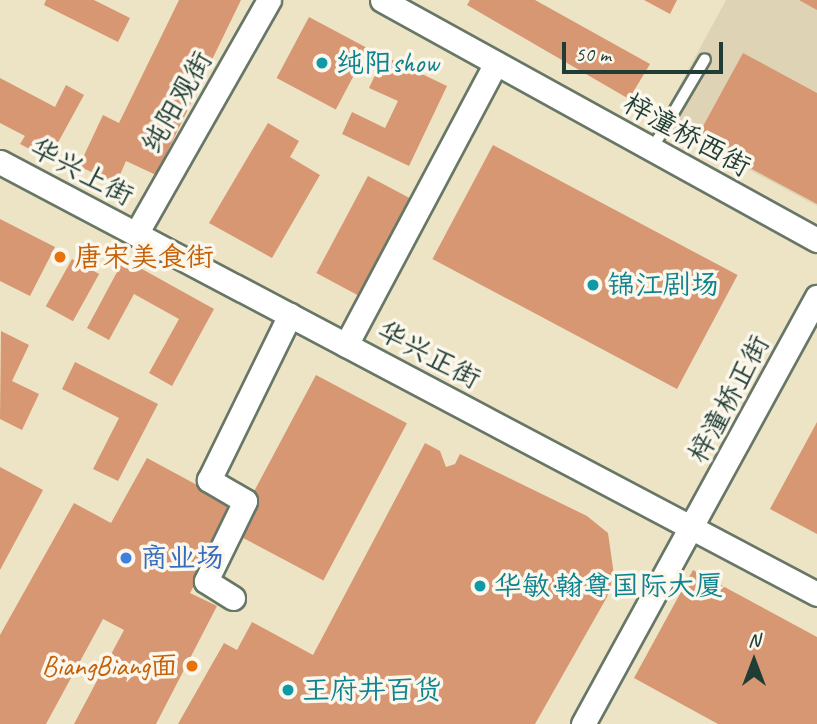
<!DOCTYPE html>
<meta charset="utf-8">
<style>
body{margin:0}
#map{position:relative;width:817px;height:724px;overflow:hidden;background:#ede4c5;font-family:Caveat,"LXGW WenKai TC",sans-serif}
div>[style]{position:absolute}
.built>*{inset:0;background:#ded4b5}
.building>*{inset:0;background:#d69772;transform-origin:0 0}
.roads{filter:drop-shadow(2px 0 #677767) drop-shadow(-2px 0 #677767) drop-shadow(0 2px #677767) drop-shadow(0 -2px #677767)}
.lane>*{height:10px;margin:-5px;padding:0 5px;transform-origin:5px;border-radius:5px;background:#fff}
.street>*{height:23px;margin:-11.5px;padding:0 11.5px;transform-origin:11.5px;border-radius:11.5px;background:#fff}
.dots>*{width:19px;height:19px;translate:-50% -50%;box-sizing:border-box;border:4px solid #fbf7ec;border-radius:50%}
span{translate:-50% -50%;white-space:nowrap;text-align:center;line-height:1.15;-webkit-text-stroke:7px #fbf7ec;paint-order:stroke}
.culture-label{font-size:28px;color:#0d838f}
.left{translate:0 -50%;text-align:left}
.street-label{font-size:28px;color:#1f3d34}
.food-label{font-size:28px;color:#c56008}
.right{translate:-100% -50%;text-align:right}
.shop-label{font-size:28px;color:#366cbe}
.north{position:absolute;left:719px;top:626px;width:70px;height:70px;-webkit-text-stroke:5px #fbf7ec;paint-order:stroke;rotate:0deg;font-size:19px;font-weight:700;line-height:28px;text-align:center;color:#1f3d34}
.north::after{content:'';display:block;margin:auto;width:24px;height:32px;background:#1f3d34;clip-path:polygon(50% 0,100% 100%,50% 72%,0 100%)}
.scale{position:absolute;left:562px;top:42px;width:161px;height:32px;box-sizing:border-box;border:4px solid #1f3d34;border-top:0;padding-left:9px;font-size:21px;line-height:24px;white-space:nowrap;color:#1f3d34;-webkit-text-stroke:5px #fbf7ec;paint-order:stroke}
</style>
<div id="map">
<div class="built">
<i style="clip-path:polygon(726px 0,817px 0,817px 206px,660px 122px)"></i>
</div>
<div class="building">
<i style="clip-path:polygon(46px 0,94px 0,130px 18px,118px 42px,44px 5px)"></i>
<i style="clip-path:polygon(179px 0,241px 0,156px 175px,126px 161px,116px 184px,79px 166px,103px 115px,119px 123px)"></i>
<i style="clip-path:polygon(470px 0,535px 0,650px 64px,629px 99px,467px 5px)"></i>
<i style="clip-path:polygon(644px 0,677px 0,670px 14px)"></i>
<i style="clip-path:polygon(799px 0,817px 0,817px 10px)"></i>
<i style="left:309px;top:17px;width:67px;height:69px;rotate:28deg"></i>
<i style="clip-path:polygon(743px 53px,817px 93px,817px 204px,696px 139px)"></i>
<i style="clip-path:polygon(384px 56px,447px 86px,409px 166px,342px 134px,352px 112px,385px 128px,398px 101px,369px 88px)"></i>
<i style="clip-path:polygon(0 78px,55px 107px,66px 85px,84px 95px,49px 159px,20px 144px,25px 136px,0 123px)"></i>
<i style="clip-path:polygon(268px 123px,299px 141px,290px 157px,320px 175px,272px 258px,209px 223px)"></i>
<i style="left:493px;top:145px;width:277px;height:129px;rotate:28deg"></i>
<i style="left:368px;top:176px;width:47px;height:110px;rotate:28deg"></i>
<i style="clip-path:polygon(0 219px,55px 247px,30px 296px,0 281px)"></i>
<i style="left:72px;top:259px;width:31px;height:54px;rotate:29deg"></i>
<i style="clip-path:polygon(124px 259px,214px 309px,172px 386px,149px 373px,179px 319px,134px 294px,109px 340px,87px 328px)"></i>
<i style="clip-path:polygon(1px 331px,29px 345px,12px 381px,39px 394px,22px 430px,0 419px)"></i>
<i style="clip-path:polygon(75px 362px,158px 404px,118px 481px,93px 469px,119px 418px,62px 389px)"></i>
<i style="left:316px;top:375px;width:103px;height:178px;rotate:28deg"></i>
<i style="clip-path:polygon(817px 422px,817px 534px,770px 509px)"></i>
<i style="clip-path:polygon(425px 443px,440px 451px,446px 467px,455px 464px,460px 454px,587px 516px,608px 533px,614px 575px,607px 597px,535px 724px,178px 724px,224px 643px,237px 650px,252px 622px,313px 655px)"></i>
<i style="clip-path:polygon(147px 458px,236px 506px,190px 593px,217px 606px,156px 724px,74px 724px,124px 630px,103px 619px,46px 724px,0 724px,0 635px,74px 503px,111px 523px)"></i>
<i style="clip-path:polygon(0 467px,43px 490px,0 570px)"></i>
<i style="clip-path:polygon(693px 570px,817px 637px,817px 724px,718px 724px,634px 678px)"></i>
</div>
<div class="roads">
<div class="lane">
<i style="left:652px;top:149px;width:104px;rotate:-59.5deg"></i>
</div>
<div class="street">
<i style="left:382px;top:0;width:497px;rotate:28.9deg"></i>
<i style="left:0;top:162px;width:924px;rotate:27.87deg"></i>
<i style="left:136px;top:234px;width:269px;rotate:-60.4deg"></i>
<i style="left:346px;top:345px;width:319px;rotate:-62deg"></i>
<i style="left:233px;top:598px;width:32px;rotate:-148deg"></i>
<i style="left:206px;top:581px;width:89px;rotate:-64deg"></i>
<i style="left:245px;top:501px;width:42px;rotate:-149.7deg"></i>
<i style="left:209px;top:480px;width:184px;rotate:-63.9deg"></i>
<i style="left:583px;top:724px;width:487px;rotate:-61.3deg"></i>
</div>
</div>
<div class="dots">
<i style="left:322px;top:63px;background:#0f9aa8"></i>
<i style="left:60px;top:257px;background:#e8710a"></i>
<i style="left:593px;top:285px;background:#0f9aa8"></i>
<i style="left:126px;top:558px;background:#3f7fe0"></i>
<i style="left:480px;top:586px;background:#0f9aa8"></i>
<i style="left:192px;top:666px;background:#e8710a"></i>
<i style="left:288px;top:690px;background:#0f9aa8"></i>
</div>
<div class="culture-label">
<span class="left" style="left:336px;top:63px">纯阳show</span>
<span class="left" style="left:607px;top:285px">锦江剧场</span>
<span class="left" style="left:494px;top:586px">华敏·翰尊国际大厦</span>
<span class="left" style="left:302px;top:690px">王府井百货</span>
</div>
<div class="street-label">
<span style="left:177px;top:102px;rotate:-60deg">纯阳观街</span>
<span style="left:687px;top:135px;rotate:29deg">梓潼桥西街</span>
<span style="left:82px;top:172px;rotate:28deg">华兴上街</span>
<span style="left:429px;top:355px;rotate:28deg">华兴正街</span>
<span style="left:729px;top:399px;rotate:-62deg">梓潼桥正街</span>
</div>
<div class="food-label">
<span class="left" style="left:74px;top:257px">唐宋美食街</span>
<span class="right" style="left:178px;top:666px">BiangBiang面</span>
</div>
<div class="shop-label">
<span class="left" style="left:140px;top:558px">商业场</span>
</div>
<div class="north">N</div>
<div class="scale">50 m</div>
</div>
